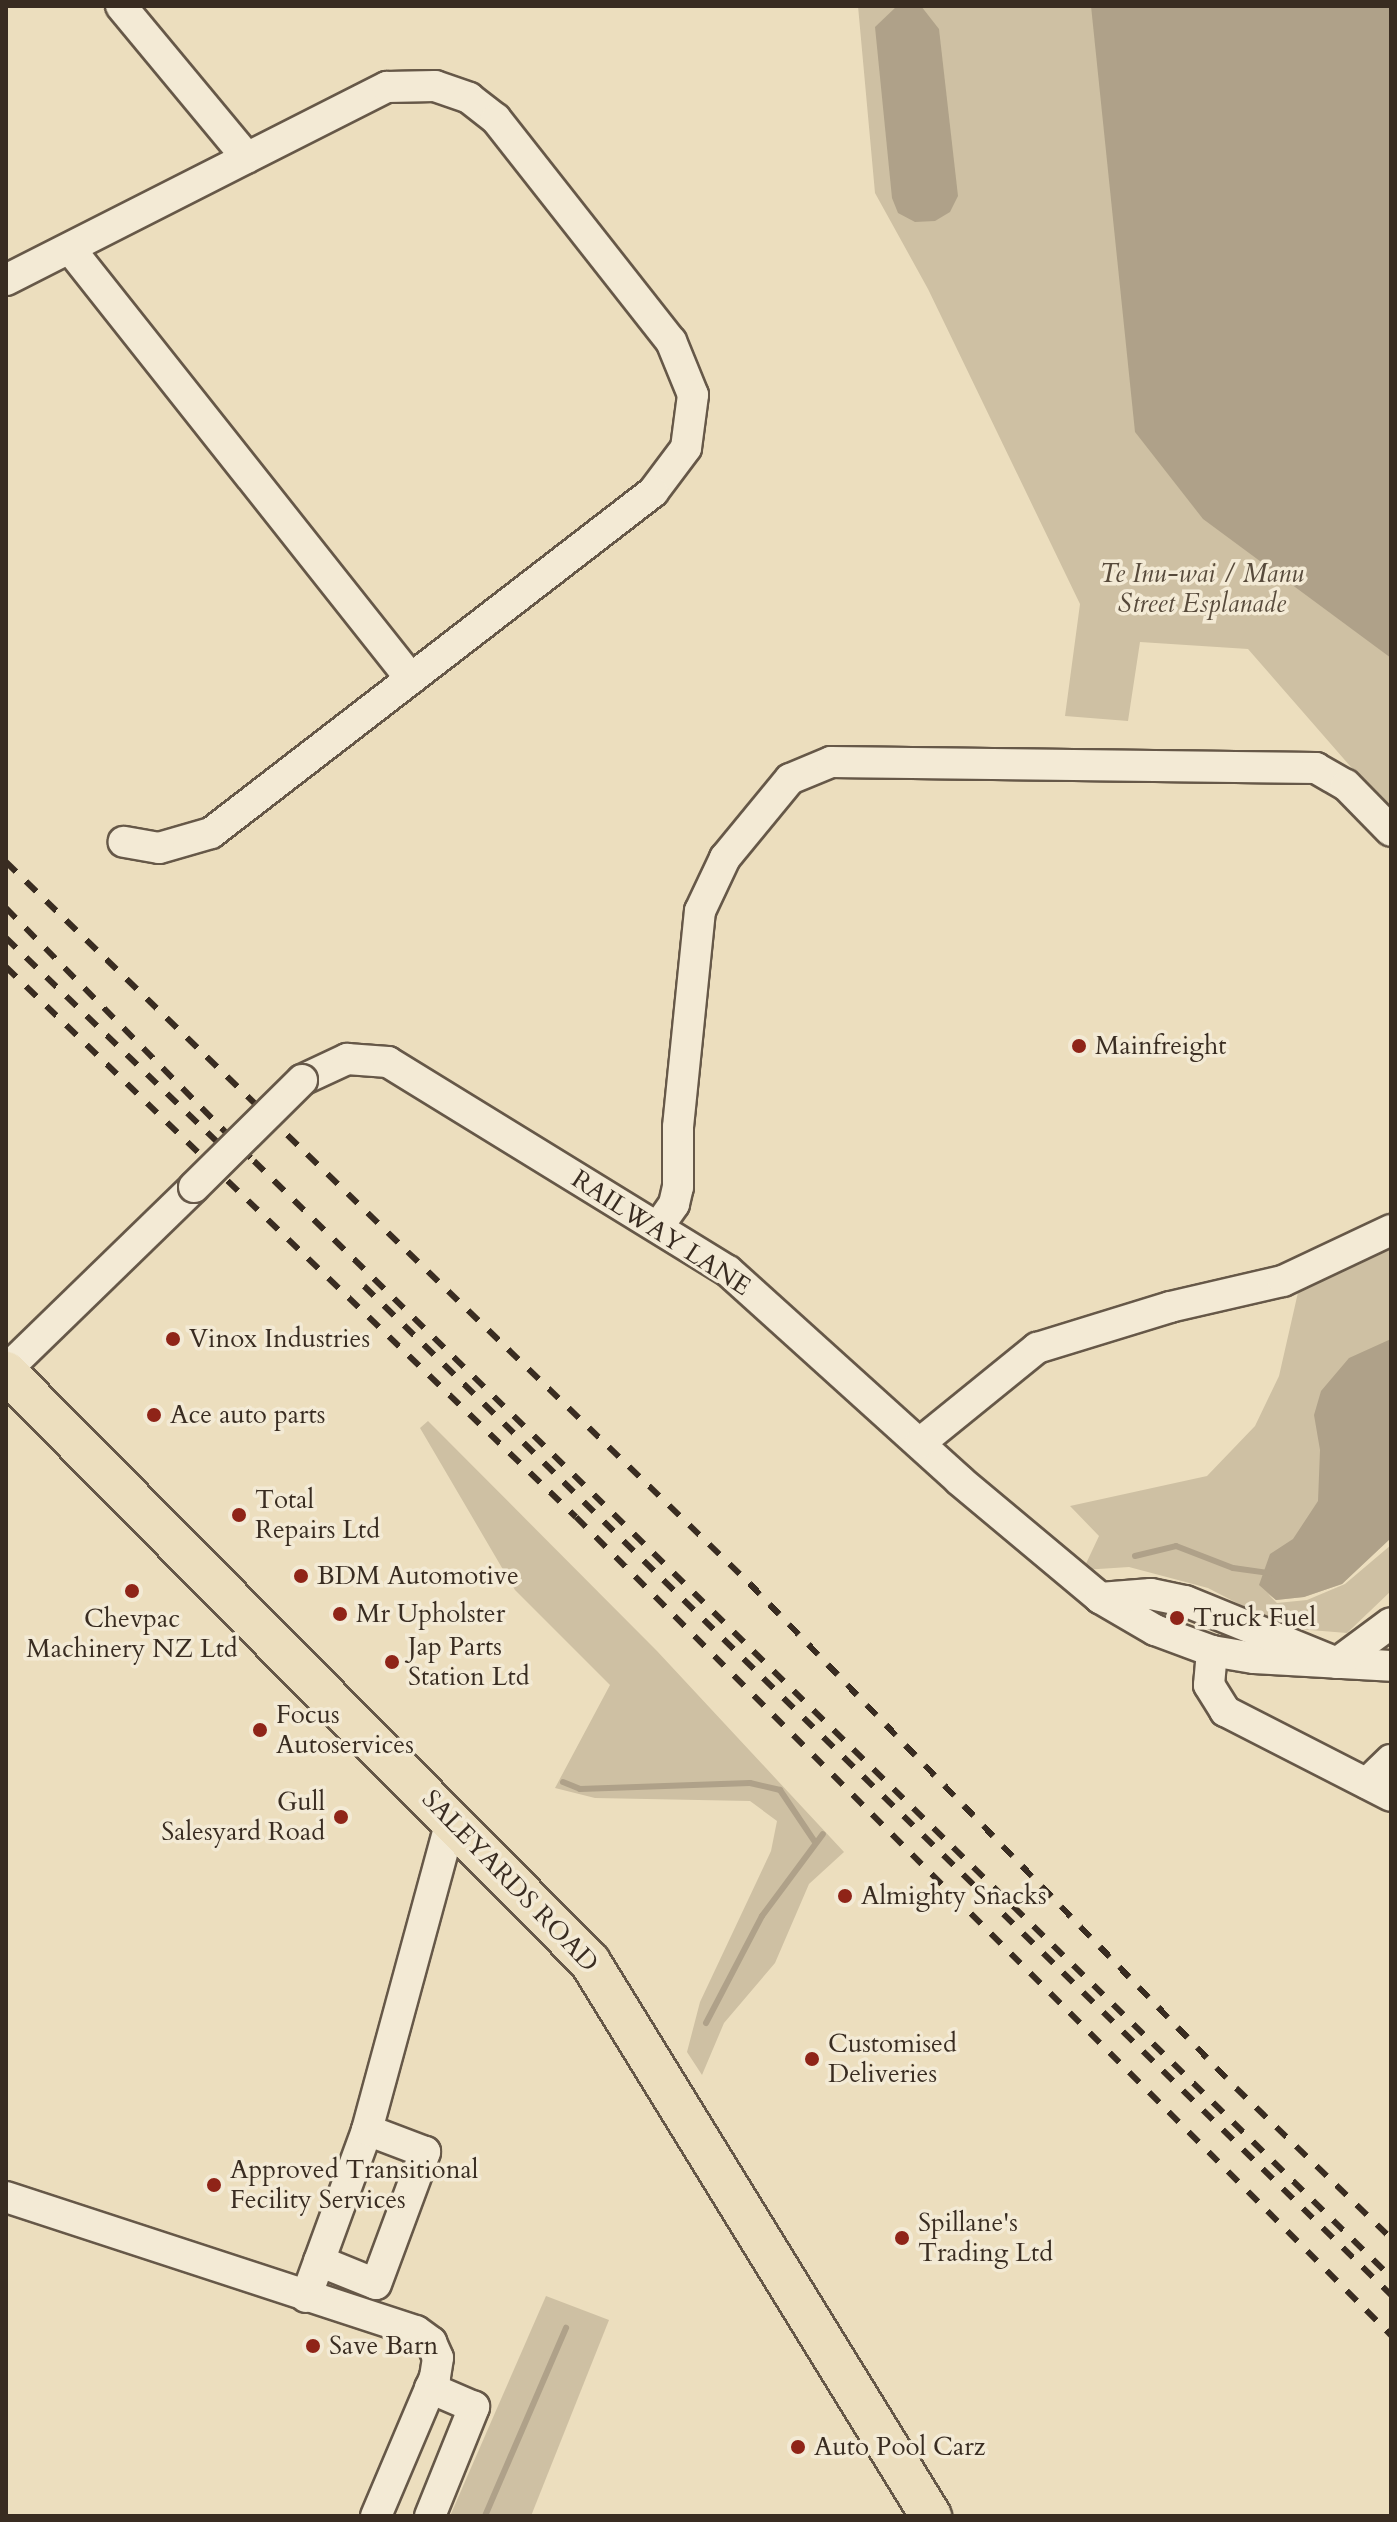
<!DOCTYPE html>
<style>
body{margin:0}
#map{position:relative;width:1397px;height:2522px;overflow:hidden;background:#ecdebe;font-family:Cardo,serif}
div>[style]{position:absolute}
.green>*{inset:0;background:#cec0a3}
.water>*{inset:0;background:#afa189}
.stream>*{height:6px;margin:-3px;padding:0 3px;transform-origin:3px;border-radius:3px;background:#afa189}
.roads{filter:drop-shadow(2px 0 #665848) drop-shadow(-2px 0 #665848) drop-shadow(0 2px #665848) drop-shadow(0 -2px #665848)}
.minor>*{height:30px;margin:-15px;padding:0 15px;transform-origin:15px;border-radius:15px;background:#f3ead5}
.major>*{height:40px;margin:-20px;padding:0 20px;transform-origin:20px;border-radius:20px;background:#ecdebe}
.rail>*{height:6px;margin-top:-3px;transform-origin:0;background:repeating-linear-gradient(90deg,#392c21 0 14px,transparent 0 28px)}
.bridges{filter:drop-shadow(2px 0 #665848) drop-shadow(-2px 0 #665848) drop-shadow(0 2px #665848) drop-shadow(0 -2px #665848)}
.minor-bridge>*{height:30px;margin:-15px;padding:0 15px;transform-origin:15px;border-radius:15px;background:#f3ead5}
.dots>*{width:22px;height:22px;translate:-50% -50%;box-sizing:border-box;border:4px solid #f3ead5;border-radius:50%}
span{translate:-50% -50%;white-space:nowrap;text-align:center;line-height:1.15;-webkit-text-stroke:7px #f3ead5;paint-order:stroke}
.park-label{font-size:26px;color:#574a3b;font-style:italic}
.poi-label{font-size:26px;color:#392c21}
.left{translate:0 -50%;text-align:left}
.right{translate:-100% -50%;text-align:right}
.street-label{font-size:26px;color:#392c21}
.frame{position:absolute;inset:0;border:8px solid #392c21;pointer-events:none}
</style>
<div id="map">
<div class="green">
<i style="clip-path:polygon(858px 6px,1391px 6px,1391px 813px,1248px 649px,1140px 642px,1128px 721px,1065px 716px,1080px 604px,928px 289px,875px 193px)"></i>
<i style="clip-path:polygon(1391px 1244px,1391px 1538px,1342px 1584px,1304px 1597px,1276px 1600px,1268px 1594px,1277px 1603px,1307px 1600px,1345px 1584px,1391px 1545px,1391px 1591px,1347px 1633px,1285px 1628px,1208px 1588px,1129px 1567px,1083px 1570px,1099px 1536px,1070px 1506px,1207px 1476px,1255px 1426px,1279px 1376px,1299px 1288px)"></i>
<i style="clip-path:polygon(428px 1421px,657px 1651px,844px 1852px,809px 1884px,775px 1963px,724px 2023px,702px 2075px,687px 2052px,700px 2002px,771px 1851px,777px 1821px,750px 1801px,595px 1798px,555px 1788px,610px 1685px,515px 1590px,420px 1428px)"></i>
<i style="clip-path:polygon(546px 2296px,609px 2320px,531px 2516px,450px 2516px)"></i>
</div>
<div class="water">
<i style="clip-path:polygon(897px 6px,921px 6px,939px 29px,958px 196px,950px 212px,935px 221px,915px 222px,898px 213px,892px 198px,875px 27px)"></i>
<i style="clip-path:polygon(1091px 6px,1391px 6px,1391px 658px,1203px 519px,1135px 432px)"></i>
<i style="clip-path:polygon(1391px 1339px,1391px 1538px,1342px 1584px,1304px 1597px,1276px 1600px,1259px 1585px,1270px 1554px,1293px 1539px,1318px 1501px,1320px 1450px,1314px 1415px,1321px 1391px,1349px 1358px)"></i>
</div>
<div class="stream">
<i style="left:1135px;top:1556px;width:42px;rotate:-13.7deg"></i>
<i style="left:1176px;top:1546px;width:61px;rotate:21.1deg"></i>
<i style="left:1233px;top:1568px;width:37px;rotate:8deg"></i>
<i style="left:563px;top:1782px;width:18px;rotate:22deg"></i>
<i style="left:580px;top:1789px;width:170px;rotate:-2deg"></i>
<i style="left:750px;top:1783px;width:31px;rotate:13deg"></i>
<i style="left:780px;top:1790px;width:63px;rotate:56.1deg"></i>
<i style="left:706px;top:2023px;width:121px;rotate:-62.4deg"></i>
<i style="left:762px;top:1916px;width:102px;rotate:-53.4deg"></i>
<i style="left:485px;top:2516px;width:205px;rotate:-66.7deg"></i>
</div>
<div class="roads">
<div class="minor">
<i style="left:121px;top:6px;width:197px;rotate:50.3deg"></i>
<i style="left:71px;top:250px;width:547px;rotate:51.6deg"></i>
<i style="left:6px;top:280px;width:427px;rotate:-26.9deg"></i>
<i style="left:387px;top:87px;width:48px;rotate:-1.2deg"></i>
<i style="left:435px;top:86px;width:36px;rotate:19deg"></i>
<i style="left:469px;top:98px;width:34px;rotate:38deg"></i>
<i style="left:496px;top:119px;width:283px;rotate:51.8deg"></i>
<i style="left:671px;top:341px;width:58px;rotate:67.8deg"></i>
<i style="left:693px;top:395px;width:53px;rotate:97.5deg"></i>
<i style="left:686px;top:448px;width:55px;rotate:126.9deg"></i>
<i style="left:653px;top:492px;width:558px;rotate:142.35deg"></i>
<i style="left:211px;top:833px;width:54px;rotate:163.9deg"></i>
<i style="left:159px;top:848px;width:36px;rotate:-170deg"></i>
<i style="left:302px;top:1080px;width:50px;rotate:-25deg"></i>
<i style="left:347px;top:1059px;width:41px;rotate:4.2deg"></i>
<i style="left:388px;top:1062px;width:399px;rotate:31.6deg"></i>
<i style="left:728px;top:1271px;width:312px;rotate:42.1deg"></i>
<i style="left:959px;top:1480px;width:184px;rotate:39.9deg"></i>
<i style="left:1100px;top:1598px;width:64px;rotate:30.2deg"></i>
<i style="left:1155px;top:1630px;width:61px;rotate:20.2deg"></i>
<i style="left:1212px;top:1651px;width:43px;rotate:9.5deg"></i>
<i style="left:1254px;top:1658px;width:137px;rotate:3.3deg"></i>
<i style="left:658px;top:1227px;width:28px;rotate:-55deg"></i>
<i style="left:674px;top:1204px;width:17px;rotate:-77deg"></i>
<i style="left:678px;top:1187px;width:60px;rotate:-90deg"></i>
<i style="left:678px;top:1127px;width:217px;rotate:-84.2deg"></i>
<i style="left:700px;top:911px;width:59px;rotate:-64.7deg"></i>
<i style="left:725px;top:858px;width:102px;rotate:-50.6deg"></i>
<i style="left:790px;top:779px;width:44px;rotate:-22.5deg"></i>
<i style="left:831px;top:762px;width:485px;rotate:0.7deg"></i>
<i style="left:1316px;top:768px;width:34px;rotate:30deg"></i>
<i style="left:1346px;top:785px;width:64px;rotate:45.6deg"></i>
<i style="left:6px;top:1370px;width:262px;rotate:-44.2deg"></i>
<i style="left:920px;top:1443px;width:151px;rotate:-39.1deg"></i>
<i style="left:1037px;top:1348px;width:139px;rotate:-17.1deg"></i>
<i style="left:1170px;top:1307px;width:116px;rotate:-13deg"></i>
<i style="left:1283px;top:1281px;width:119px;rotate:-25.3deg"></i>
<i style="left:1100px;top:1598px;width:51px;rotate:-4.5deg"></i>
<i style="left:1151px;top:1594px;width:35px;rotate:12deg"></i>
<i style="left:1185px;top:1601px;width:164px;rotate:22.2deg"></i>
<i style="left:1337px;top:1663px;width:67px;rotate:-36.5deg"></i>
<i style="left:1212px;top:1651px;width:34px;rotate:95deg"></i>
<i style="left:1209px;top:1685px;width:31px;rotate:58deg"></i>
<i style="left:1225px;top:1711px;width:186px;rotate:27.1deg"></i>
<i style="left:1367px;top:1783px;width:33px;rotate:-44deg"></i>
<i style="left:6px;top:2197px;width:431px;rotate:18.1deg"></i>
<i style="left:416px;top:2331px;width:19px;rotate:36deg"></i>
<i style="left:431px;top:2342px;width:17px;rotate:66deg"></i>
<i style="left:438px;top:2358px;width:19px;rotate:99deg"></i>
<i style="left:435px;top:2377px;width:151px;rotate:113deg"></i>
<i style="left:319px;top:2261px;width:61px;rotate:22deg"></i>
<i style="left:376px;top:2284px;width:141px;rotate:-69.6deg"></i>
<i style="left:425px;top:2152px;width:62px;rotate:-159.2deg"></i>
<i style="left:306px;top:2297px;width:178px;rotate:-69.9deg"></i>
<i style="left:367px;top:2130px;width:323px;rotate:-74.8deg"></i>
<i style="left:430px;top:2516px;width:118px;rotate:-68deg"></i>
<i style="left:474px;top:2407px;width:48px;rotate:-156.6deg"></i>
</div>
<div class="major">
<i style="left:6px;top:1372px;width:830px;rotate:45.29deg"></i>
<i style="left:590px;top:1962px;width:651px;rotate:58.39deg"></i>
</div>
</div>
<div class="rail">
<i style="left:6px;top:862px;width:1037px;rotate:44.14deg"></i>
<i style="left:750px;top:1584px;width:700px;rotate:46.04deg"></i>
<i style="left:1236px;top:2088px;width:216px;rotate:44.1deg"></i>
<i style="left:6px;top:908px;width:354px;rotate:45.6deg"></i>
<i style="left:254px;top:1161px;width:1593px;rotate:44.47deg"></i>
<i style="left:6px;top:938px;width:335px;rotate:44deg"></i>
<i style="left:6px;top:967px;width:792px;rotate:43.98deg"></i>
<i style="left:576px;top:1517px;width:1155px;rotate:45.11deg"></i>
<i style="left:364px;top:1286px;width:1440px;rotate:44.49deg"></i>
</div>
<div class="bridges">
<div class="minor-bridge">
<i style="left:194px;top:1187px;width:152px;rotate:-44.7deg"></i>
</div>
</div>
<div class="dots">
<i style="left:1079px;top:1046px;background:#8f2418"></i>
<i style="left:173px;top:1339px;background:#8f2418"></i>
<i style="left:154px;top:1415px;background:#8f2418"></i>
<i style="left:239px;top:1515px;background:#8f2418"></i>
<i style="left:301px;top:1576px;background:#8f2418"></i>
<i style="left:132px;top:1591px;background:#8f2418"></i>
<i style="left:340px;top:1614px;background:#8f2418"></i>
<i style="left:1177px;top:1618px;background:#8f2418"></i>
<i style="left:392px;top:1662px;background:#8f2418"></i>
<i style="left:260px;top:1730px;background:#8f2418"></i>
<i style="left:341px;top:1817px;background:#8f2418"></i>
<i style="left:845px;top:1896px;background:#8f2418"></i>
<i style="left:812px;top:2059px;background:#8f2418"></i>
<i style="left:214px;top:2185px;background:#8f2418"></i>
<i style="left:902px;top:2238px;background:#8f2418"></i>
<i style="left:313px;top:2346px;background:#8f2418"></i>
<i style="left:798px;top:2447px;background:#8f2418"></i>
</div>
<div class="park-label">
<span style="left:1202px;top:589px">Te Inu-wai / Manu<br>Street Esplanade</span>
</div>
<div class="poi-label">
<span class="left" style="left:1095px;top:1046px">Mainfreight</span>
<span class="left" style="left:189px;top:1339px">Vinox Industries</span>
<span class="left" style="left:170px;top:1415px">Ace auto parts</span>
<span class="left" style="left:255px;top:1515px">Total<br>Repairs Ltd</span>
<span class="left" style="left:317px;top:1576px">BDM Automotive</span>
<span class="left" style="left:356px;top:1614px">Mr Upholster</span>
<span class="left" style="left:1193px;top:1618px">Truck Fuel</span>
<span style="left:132px;top:1634px">Chevpac<br>Machinery NZ Ltd</span>
<span class="left" style="left:408px;top:1662px">Jap Parts<br>Station Ltd</span>
<span class="left" style="left:276px;top:1730px">Focus<br>Autoservices</span>
<span class="right" style="left:325px;top:1817px">Gull<br>Salesyard Road</span>
<span class="left" style="left:861px;top:1896px">Almighty Snacks</span>
<span class="left" style="left:828px;top:2059px">Customised<br>Deliveries</span>
<span class="left" style="left:230px;top:2185px">Approved Transitional<br>Fecility Services</span>
<span class="left" style="left:918px;top:2238px">Spillane's<br>Trading Ltd</span>
<span class="left" style="left:329px;top:2346px">Save Barn</span>
<span class="left" style="left:814px;top:2447px">Auto Pool Carz</span>
</div>
<div class="street-label">
<span style="left:661px;top:1233px;rotate:33deg">RAILWAY LANE</span>
<span style="left:510px;top:1881px;rotate:46deg">SALEYARDS ROAD</span>
</div>
<div class="frame"></div>
</div>
